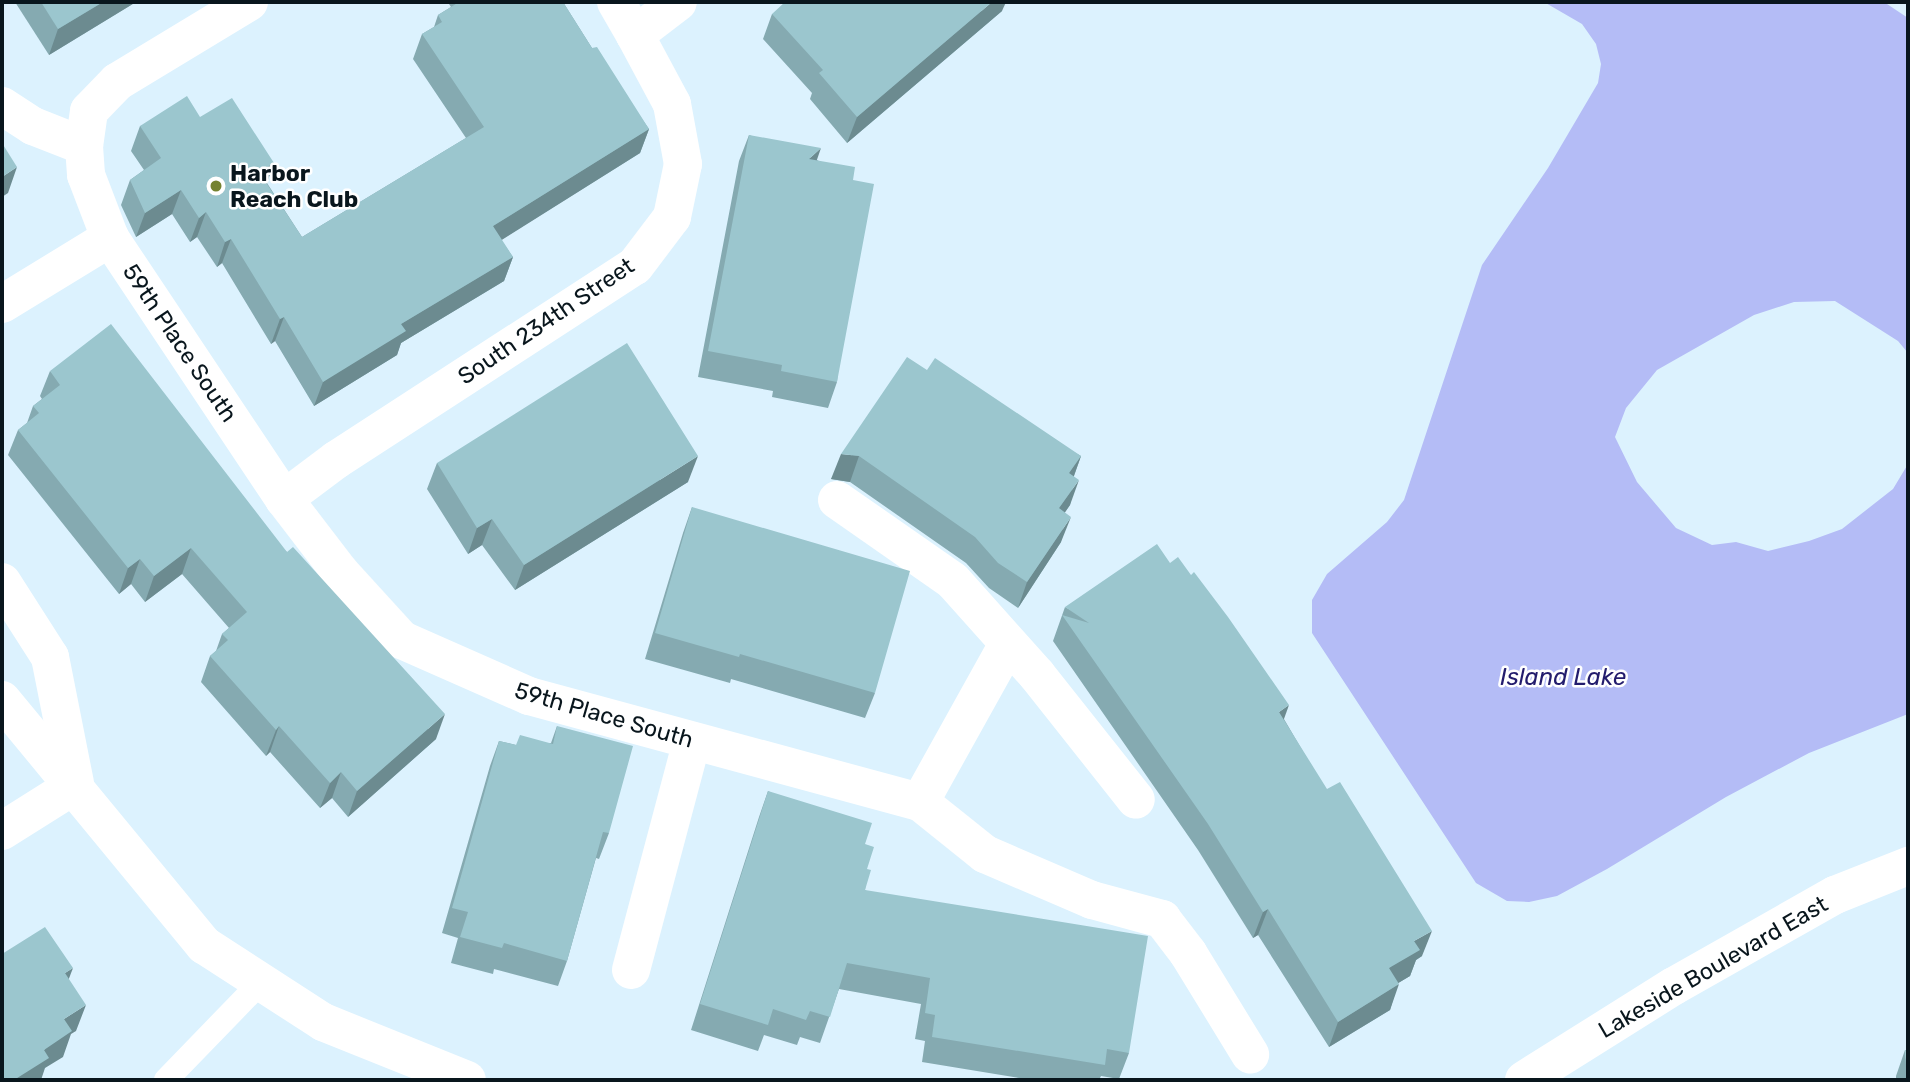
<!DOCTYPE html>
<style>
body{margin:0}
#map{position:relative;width:1910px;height:1082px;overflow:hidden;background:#dcf2fe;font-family:Rubik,sans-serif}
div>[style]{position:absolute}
.water>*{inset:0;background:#b4bcf6}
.service>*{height:24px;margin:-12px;padding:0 12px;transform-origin:12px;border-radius:12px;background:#fff}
.minor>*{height:38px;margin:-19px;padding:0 19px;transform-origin:19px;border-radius:19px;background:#fff}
.wall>*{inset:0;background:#85aab1}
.shaded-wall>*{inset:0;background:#6c8b90}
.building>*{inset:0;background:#9bc6ce}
.dots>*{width:19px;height:19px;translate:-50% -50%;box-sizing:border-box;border:4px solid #fff;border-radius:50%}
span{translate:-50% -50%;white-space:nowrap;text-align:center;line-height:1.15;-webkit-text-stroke:5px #fff;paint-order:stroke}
.poi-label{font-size:23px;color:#09161d;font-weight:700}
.left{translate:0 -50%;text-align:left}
.street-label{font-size:23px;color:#09161d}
.water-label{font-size:24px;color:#231c6d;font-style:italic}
.frame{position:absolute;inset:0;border:4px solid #09161d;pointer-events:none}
</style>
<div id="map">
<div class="water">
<i style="clip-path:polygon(1544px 2px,1884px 2px,1908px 18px,1908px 353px,1898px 341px,1835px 301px,1794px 302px,1754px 315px,1657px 370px,1626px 408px,1615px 437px,1637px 482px,1676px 528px,1712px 545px,1736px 542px,1768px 551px,1809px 541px,1842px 529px,1893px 489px,1908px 464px,1908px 714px,1809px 753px,1726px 797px,1607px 869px,1557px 896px,1529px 902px,1507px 901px,1476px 883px,1312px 633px,1312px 600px,1327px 574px,1387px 522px,1404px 500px,1482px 265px,1548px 168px,1598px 83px,1601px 64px,1596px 44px,1582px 24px)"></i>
</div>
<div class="service">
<i style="left:166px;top:1080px;width:136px;rotate:-45.9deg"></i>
</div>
<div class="minor">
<i style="left:249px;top:2px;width:154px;rotate:148.8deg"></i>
<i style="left:117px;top:82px;width:40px;rotate:134deg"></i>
<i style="left:89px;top:111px;width:35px;rotate:98deg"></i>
<i style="left:84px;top:146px;width:29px;rotate:86deg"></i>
<i style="left:86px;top:175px;width:67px;rotate:69.1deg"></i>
<i style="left:110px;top:238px;width:314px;rotate:56.3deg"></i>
<i style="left:284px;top:499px;width:92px;rotate:52.5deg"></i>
<i style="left:340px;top:572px;width:92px;rotate:47.6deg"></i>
<i style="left:402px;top:640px;width:139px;rotate:23.8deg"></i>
<i style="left:529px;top:696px;width:405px;rotate:15.2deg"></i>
<i style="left:920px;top:802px;width:83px;rotate:38.7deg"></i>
<i style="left:985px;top:854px;width:116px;rotate:23.3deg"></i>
<i style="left:1092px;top:900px;width:73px;rotate:15.2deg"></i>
<i style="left:1162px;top:919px;width:43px;rotate:52.6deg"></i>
<i style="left:1188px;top:953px;width:119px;rotate:58.5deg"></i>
<i style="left:616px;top:2px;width:38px;rotate:60deg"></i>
<i style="left:635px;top:35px;width:54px;rotate:-37.5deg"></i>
<i style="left:2px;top:106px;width:37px;rotate:33deg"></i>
<i style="left:33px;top:126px;width:55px;rotate:21.4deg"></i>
<i style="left:2px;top:304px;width:127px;rotate:-31.4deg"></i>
<i style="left:284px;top:499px;width:65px;rotate:-36.9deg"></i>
<i style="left:336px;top:460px;width:356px;rotate:-33deg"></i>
<i style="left:635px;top:266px;width:61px;rotate:-52.9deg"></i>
<i style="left:672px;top:217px;width:54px;rotate:-78.3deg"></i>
<i style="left:683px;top:164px;width:61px;rotate:-100.4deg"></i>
<i style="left:672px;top:104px;width:78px;rotate:-118.2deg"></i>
<i style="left:837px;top:500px;width:141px;rotate:34.9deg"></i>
<i style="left:953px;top:581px;width:126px;rotate:48.2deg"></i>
<i style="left:1037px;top:675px;width:159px;rotate:51.6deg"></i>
<i style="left:2px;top:582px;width:89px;rotate:57.4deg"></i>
<i style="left:50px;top:657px;width:128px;rotate:78.8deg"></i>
<i style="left:2px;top:700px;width:318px;rotate:50.5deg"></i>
<i style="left:204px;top:945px;width:142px;rotate:32.9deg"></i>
<i style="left:323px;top:1022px;width:155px;rotate:21.9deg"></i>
<i style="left:920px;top:802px;width:181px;rotate:-60.9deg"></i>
<i style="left:2px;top:831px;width:86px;rotate:-32.2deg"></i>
<i style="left:631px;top:970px;width:237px;rotate:-75.1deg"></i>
<i style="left:1524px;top:1080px;width:177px;rotate:-32.1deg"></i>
<i style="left:1674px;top:986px;width:185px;rotate:-29.5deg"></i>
<i style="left:1835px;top:895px;width:79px;rotate:-21.7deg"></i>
</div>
<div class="wall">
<i style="clip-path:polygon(15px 2px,136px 2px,49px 55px)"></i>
<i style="clip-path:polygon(449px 2px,563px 2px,592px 48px,649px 129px,640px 153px,501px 240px,513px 257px,504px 281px,401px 343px,397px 355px,314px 406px,275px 341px,271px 344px,222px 263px,217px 267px,197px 237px,190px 242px,172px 214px,136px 237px,121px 205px,130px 180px,144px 170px,131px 151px,140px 126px,200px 117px,274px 163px,267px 183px,302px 237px,466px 138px,413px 59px,422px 34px,434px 27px,438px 15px,451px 7px,449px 4px)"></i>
<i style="clip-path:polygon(1002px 11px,847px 143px,810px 99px,812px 93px,763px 39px,772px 14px)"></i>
<i style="clip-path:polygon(749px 135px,817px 160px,853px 180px,837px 382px,828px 408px,772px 397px,773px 391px,698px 377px,739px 161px)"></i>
<i style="clip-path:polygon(927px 370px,1081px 456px,1074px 476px,1070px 505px,1065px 512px,1061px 542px,1018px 608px,989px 588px,966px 563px,850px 482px,831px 479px)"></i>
<i style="clip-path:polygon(50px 371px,287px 552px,436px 739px,348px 817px,332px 798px,320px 808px,270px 752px,266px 756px,201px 682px,210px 656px,216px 651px,222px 634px,229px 628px,182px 574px,145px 602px,131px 584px,119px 594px,8px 455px,18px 430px,27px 423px,33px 406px,42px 399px,40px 396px)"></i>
<i style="clip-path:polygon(437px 463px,688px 482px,515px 590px,482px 545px,468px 554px,427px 489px)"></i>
<i style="clip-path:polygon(692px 507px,875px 693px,865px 718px,731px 679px,730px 683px,645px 659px,683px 533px)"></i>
<i style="clip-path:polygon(1065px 607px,1284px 719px,1422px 956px,1416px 960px,1410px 976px,1398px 983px,1390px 1010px,1329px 1047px,1258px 935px,1253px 938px,1198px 850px,1053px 641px)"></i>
<i style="clip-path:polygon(557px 726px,609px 833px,599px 859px,596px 858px,567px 961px,558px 986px,494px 969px,493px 974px,451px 963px,458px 938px,442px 933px,490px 766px,499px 741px,516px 745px,551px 743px)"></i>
<i style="clip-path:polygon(768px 791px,865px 844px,867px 869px,865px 890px,1129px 1053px,1119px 1079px,1101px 1076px,1099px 1080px,1031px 1080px,922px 1062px,925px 1041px,915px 1039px,921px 1004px,839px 989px,820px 1043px,800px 1037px,797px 1045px,764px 1035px,758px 1051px,691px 1030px,759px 817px)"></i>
<i style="clip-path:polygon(1905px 1050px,1908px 1080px,1896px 1080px,1896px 1076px)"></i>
</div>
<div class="shaded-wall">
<i style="clip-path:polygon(103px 2px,136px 2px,49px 55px,58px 29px)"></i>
<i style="clip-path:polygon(992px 2px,1006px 2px,1002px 11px,847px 143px,857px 117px)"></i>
<i style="clip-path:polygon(649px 129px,640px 153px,484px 251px,493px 226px)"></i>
<i style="clip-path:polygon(821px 148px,812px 174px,809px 159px)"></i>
<i style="clip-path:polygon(274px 163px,265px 187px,259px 172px)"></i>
<i style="clip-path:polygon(17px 167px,8px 193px,2px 197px,2px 177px)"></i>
<i style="clip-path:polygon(181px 190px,172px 214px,136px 237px,145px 213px)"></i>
<i style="clip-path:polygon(206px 212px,197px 237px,190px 242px,199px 218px)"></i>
<i style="clip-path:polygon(231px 239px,222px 263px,217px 267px,225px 242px)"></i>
<i style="clip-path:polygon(513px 257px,504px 281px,401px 343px,397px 355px,314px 406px,323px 382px,401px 324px)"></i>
<i style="clip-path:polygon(284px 317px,275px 341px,271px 344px,280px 319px)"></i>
<i style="clip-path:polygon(841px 454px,859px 456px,850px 482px,831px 479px)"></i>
<i style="clip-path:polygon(698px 456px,688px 482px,515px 590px,524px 565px)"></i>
<i style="clip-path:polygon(1081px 456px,1072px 481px,1069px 473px)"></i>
<i style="clip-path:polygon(1079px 480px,1070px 505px,1050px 534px,1059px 508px)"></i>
<i style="clip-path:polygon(1071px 517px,1061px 542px,1018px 608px,1027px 582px)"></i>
<i style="clip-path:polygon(492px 519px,482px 545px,468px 554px,477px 528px)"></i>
<i style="clip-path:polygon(191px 548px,182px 574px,145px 602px,154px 576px)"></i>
<i style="clip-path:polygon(140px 559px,131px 584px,119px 594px,128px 568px)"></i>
<i style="clip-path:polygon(1289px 705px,1280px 730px,1279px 712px)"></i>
<i style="clip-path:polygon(445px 714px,436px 739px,348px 817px,357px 791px)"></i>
<i style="clip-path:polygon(279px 726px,270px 752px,266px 756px,276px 730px)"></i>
<i style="clip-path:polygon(341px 772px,332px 798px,320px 808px,330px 783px)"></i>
<i style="clip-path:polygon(1268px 909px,1258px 935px,1253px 938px,1263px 912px)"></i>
<i style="clip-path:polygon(1432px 931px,1422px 956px,1416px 960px,1410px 976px,1380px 994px,1389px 968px,1414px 941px)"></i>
<i style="clip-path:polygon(73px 968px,63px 994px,65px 973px)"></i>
<i style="clip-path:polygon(1399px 984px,1390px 1010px,1329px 1047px,1338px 1022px)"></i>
<i style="clip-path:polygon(86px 1005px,76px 1031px,71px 1034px,63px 1057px,45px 1068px,41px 1080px,14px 1080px,44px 1050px,64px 1019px)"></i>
</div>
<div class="building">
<i style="clip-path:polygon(41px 2px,103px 2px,58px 29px)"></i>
<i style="clip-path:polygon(459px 2px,563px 2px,592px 48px,597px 47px,649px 129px,493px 226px,513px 257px,401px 324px,406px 331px,323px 382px,284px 317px,280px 319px,231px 239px,225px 242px,206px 212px,199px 218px,181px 190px,145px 213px,130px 180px,161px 158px,140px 126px,187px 96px,200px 117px,232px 98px,274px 163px,259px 172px,302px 237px,484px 127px,422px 34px,442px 22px,438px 15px)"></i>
<i style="clip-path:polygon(785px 2px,992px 2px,857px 117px,819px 73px,823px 70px,772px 14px)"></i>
<i style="clip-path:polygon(749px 135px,821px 148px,809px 159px,855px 167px,853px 180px,874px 184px,837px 382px,781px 371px,782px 365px,708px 351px)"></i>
<i style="clip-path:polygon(2px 143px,17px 167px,2px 177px)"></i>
<i style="clip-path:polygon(111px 324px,287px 552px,293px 547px,445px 714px,357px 791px,341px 772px,330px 783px,279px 726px,276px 730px,210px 656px,228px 640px,222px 634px,247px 612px,191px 548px,154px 576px,140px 559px,128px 568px,18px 430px,39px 413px,33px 406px,60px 385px,50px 371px)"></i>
<i style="clip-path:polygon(627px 343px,698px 456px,524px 565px,492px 519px,477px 528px,437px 463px)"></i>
<i style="clip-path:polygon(907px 357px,927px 370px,935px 358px,1081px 456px,1069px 473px,1079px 480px,1059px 508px,1071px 517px,1027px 582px,998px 563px,975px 537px,859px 456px,841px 454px)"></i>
<i style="clip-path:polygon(692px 507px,910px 571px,875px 693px,740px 654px,739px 657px,655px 633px)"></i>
<i style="clip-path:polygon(1157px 544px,1170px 563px,1178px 557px,1191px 575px,1194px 572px,1228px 617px,1289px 705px,1279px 712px,1327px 789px,1340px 782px,1432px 931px,1414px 941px,1420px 950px,1389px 968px,1399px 984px,1338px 1022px,1268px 909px,1263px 912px,1208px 824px,1062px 615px,1089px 623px,1065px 607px)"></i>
<i style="clip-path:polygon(557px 726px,633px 746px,609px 833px,603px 832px,567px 961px,504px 943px,502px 948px,460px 937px,468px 912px,452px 908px,499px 741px,516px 745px,520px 735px,553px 744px)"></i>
<i style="clip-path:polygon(768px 791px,872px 823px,865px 844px,874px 847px,867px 869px,871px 870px,865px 890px,1148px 936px,1129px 1053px,1107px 1049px,1105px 1065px,932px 1037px,935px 1015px,925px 1013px,930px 978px,847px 963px,830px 1017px,810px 1011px,806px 1020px,773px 1009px,768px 1025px,700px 1004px)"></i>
<i style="clip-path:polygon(45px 927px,73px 968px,65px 973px,86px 1005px,64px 1019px,72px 1031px,44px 1050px,49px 1058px,14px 1080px,2px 1080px,2px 954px)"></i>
<i style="clip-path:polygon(1905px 1050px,1908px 1050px,1908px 1080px,1907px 1080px)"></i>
</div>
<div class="dots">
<i style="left:216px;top:186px;background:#748230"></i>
</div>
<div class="poi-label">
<span class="left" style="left:230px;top:186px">Harbor<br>Reach Club</span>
</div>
<div class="street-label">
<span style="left:546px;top:321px;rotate:-34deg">South 234th Street</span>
<span style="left:180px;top:343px;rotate:56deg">59th Place South</span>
<span style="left:604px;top:715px;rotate:16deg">59th Place South</span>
<span style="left:1713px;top:967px;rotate:-30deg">Lakeside Boulevard East</span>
</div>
<div class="water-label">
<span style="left:1563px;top:678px">Island Lake</span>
</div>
<div class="frame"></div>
</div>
